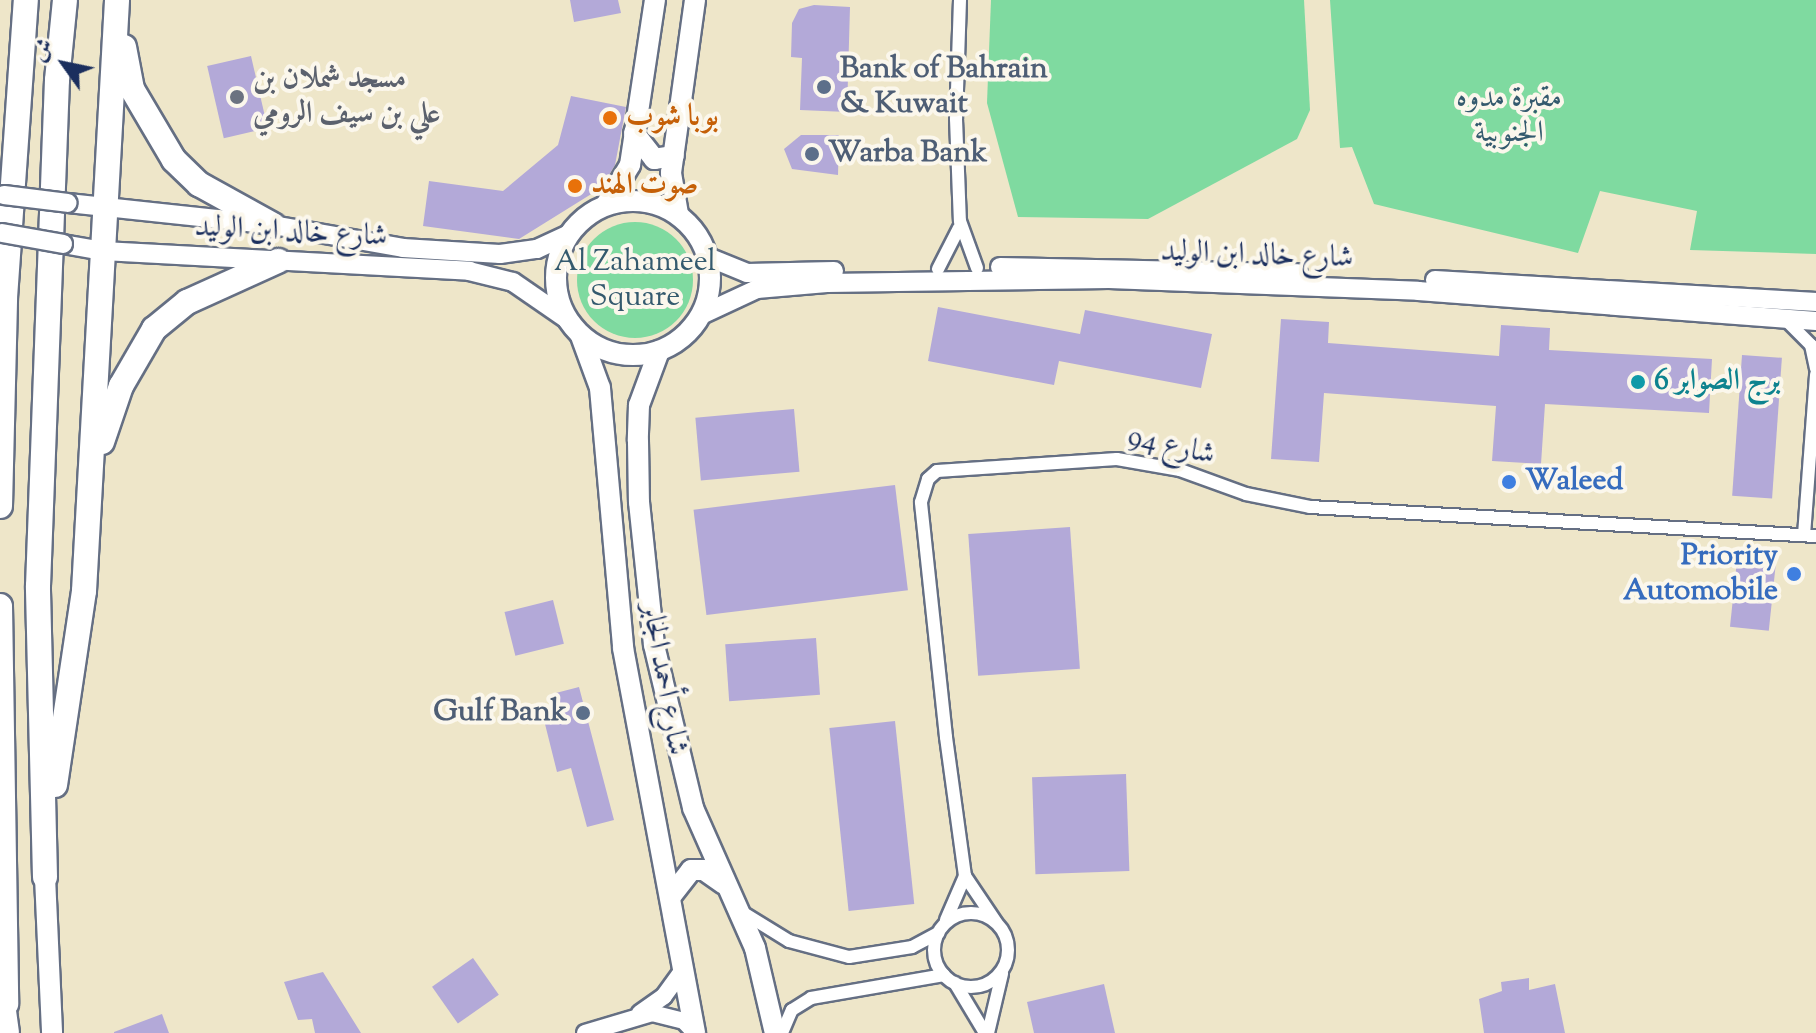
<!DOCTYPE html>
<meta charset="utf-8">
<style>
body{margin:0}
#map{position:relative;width:1816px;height:1033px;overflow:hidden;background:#eee6c9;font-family:"Sorts Mill Goudy",Amiri,serif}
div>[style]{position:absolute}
.green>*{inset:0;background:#7fdaa0}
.round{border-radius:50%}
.building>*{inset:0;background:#b3a9d8;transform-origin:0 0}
.roads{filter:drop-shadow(2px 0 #656f83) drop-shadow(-2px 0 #656f83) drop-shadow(0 2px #656f83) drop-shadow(0 -2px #656f83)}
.minor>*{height:12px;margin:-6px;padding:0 6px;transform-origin:6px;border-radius:6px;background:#fff}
.minor>.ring{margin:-6px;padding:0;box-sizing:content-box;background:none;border:12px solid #fff;border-radius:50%}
.tertiary>*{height:16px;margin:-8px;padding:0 8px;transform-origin:8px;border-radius:8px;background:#fff}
.secondary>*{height:18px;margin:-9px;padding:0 9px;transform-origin:9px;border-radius:9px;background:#fff}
.primary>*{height:20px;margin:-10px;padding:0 10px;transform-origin:10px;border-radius:10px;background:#fff}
.primary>.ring{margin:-10px;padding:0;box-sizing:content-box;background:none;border:20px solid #fff;border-radius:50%}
.motorway>*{height:24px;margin:-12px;padding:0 12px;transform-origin:12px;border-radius:12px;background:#fff}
.bridges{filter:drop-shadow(2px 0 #656f83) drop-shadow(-2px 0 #656f83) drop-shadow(0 2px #656f83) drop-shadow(0 -2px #656f83)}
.secondary-bridge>*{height:18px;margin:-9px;padding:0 9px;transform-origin:9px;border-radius:9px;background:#fff}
.dots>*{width:22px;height:22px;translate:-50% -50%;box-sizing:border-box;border:4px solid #fbf7ec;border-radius:50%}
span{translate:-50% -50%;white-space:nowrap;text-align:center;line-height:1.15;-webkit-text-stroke:8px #fbf7ec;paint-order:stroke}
.service-label{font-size:30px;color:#4e5e75;font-weight:700}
.left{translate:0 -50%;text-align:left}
.right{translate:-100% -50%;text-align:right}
.worship-label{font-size:30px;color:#5b616d;font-weight:700}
.park-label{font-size:30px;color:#345a6e}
.food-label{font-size:30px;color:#c56008;font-weight:700}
.street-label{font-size:30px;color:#1b2f5e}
.culture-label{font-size:30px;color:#0d838f;font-weight:700}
.shop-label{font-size:30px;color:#366cbe;font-weight:700}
.north{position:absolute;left:24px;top:24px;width:80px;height:80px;-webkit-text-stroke:6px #fbf7ec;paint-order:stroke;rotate:303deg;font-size:22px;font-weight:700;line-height:32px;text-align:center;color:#1b2f5e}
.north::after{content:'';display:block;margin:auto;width:28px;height:36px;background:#1b2f5e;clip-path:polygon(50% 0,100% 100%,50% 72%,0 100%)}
</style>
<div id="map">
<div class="green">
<i style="clip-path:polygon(991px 0,1304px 0,1310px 110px,1297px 139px,1148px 219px,1018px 217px,987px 103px)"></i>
<i style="clip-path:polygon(1330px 0,1816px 0,1816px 254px,1690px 250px,1697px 211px,1600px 191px,1578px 253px,1374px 204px,1352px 147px,1340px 148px)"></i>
<i class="round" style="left:577px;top:222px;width:116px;height:116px"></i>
</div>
<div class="building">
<i style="clip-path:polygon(570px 0,618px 0,621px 13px,574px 22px)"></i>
<i style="clip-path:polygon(814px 5px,850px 7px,847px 112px,800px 110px,802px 58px,791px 57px,792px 23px,799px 9px)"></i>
<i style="left:251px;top:56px;width:74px;height:45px;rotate:77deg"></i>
<i style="clip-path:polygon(571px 96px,626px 107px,615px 165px,601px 188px,519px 239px,423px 226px,429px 181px,503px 191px,558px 145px)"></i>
<i style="clip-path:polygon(801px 135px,839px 135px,838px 175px,792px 169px,784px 149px)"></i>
<i style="clip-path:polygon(938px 307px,1080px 334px,1085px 310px,1212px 334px,1201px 388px,1059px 361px,1054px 385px,928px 361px)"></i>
<i style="clip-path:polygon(1281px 319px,1329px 322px,1328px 343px,1499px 356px,1501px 325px,1550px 328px,1549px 350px,1712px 359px,1709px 413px,1545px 404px,1541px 464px,1492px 461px,1496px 406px,1324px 393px,1319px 462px,1271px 459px)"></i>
<i style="left:1742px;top:355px;width:40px;height:141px;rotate:4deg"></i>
<i style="left:794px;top:409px;width:63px;height:99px;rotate:85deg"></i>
<i style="left:895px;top:485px;width:106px;height:203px;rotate:83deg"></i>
<i style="left:1070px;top:527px;width:142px;height:102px;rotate:86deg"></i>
<i style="left:1737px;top:560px;width:39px;height:67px;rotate:6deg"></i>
<i style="left:553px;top:600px;width:45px;height:50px;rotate:76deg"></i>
<i style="left:816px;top:638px;width:57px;height:91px;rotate:86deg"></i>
<i style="clip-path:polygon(579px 687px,614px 820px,587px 827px,571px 768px,557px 772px,545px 724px,559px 720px,552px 694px)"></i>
<i style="left:895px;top:721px;width:184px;height:66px;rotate:84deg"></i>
<i style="left:1126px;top:774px;width:97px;height:94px;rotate:88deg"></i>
<i style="left:473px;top:958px;width:45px;height:50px;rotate:55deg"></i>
<i style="clip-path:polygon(323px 972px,361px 1033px,315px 1033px,312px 1019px,298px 1020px,284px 982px)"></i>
<i style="clip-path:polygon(1529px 978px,1529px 990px,1555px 984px,1565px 1033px,1484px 1033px,1479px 999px,1502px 991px,1501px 982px)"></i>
<i style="clip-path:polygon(1104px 984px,1115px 1033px,1034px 1033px,1027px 1002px)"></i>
<i style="clip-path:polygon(162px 1014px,169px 1033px,114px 1033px,114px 1032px)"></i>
</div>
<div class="roads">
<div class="minor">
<i style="left:960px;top:0;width:119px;rotate:91.9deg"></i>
<i style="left:956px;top:119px;width:102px;rotate:87.8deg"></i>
<i style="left:960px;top:221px;width:50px;rotate:70.1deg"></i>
<i style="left:938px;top:269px;width:46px;rotate:-62.9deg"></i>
<i style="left:1785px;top:319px;width:37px;rotate:45deg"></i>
<i style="left:1811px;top:345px;width:24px;rotate:78deg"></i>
<i style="left:1804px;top:535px;width:161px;rotate:-85.7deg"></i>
<i style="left:742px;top:912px;width:55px;rotate:31.7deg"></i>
<i style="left:789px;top:941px;width:62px;rotate:14.9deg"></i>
<i style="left:849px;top:957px;width:64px;rotate:-9deg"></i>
<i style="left:912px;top:947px;width:30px;rotate:-28deg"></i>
<i class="ring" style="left:934px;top:913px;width:62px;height:62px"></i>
<i style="left:946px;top:920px;width:48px;rotate:-66.6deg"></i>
<i style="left:996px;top:922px;width:55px;rotate:-124deg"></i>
<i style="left:965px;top:876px;width:140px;rotate:-97.8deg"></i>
<i style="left:946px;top:737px;width:236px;rotate:-96.1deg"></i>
<i style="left:921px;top:502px;width:24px;rotate:-73deg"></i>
<i style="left:928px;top:479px;width:12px;rotate:-42deg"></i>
<i style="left:937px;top:471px;width:180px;rotate:-3.8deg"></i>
<i style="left:1117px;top:459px;width:64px;rotate:9.9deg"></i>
<i style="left:1180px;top:470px;width:70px;rotate:20deg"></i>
<i style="left:1246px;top:494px;width:65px;rotate:11.5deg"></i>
<i style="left:1310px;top:507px;width:507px;rotate:3.28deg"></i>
<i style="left:955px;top:983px;width:58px;rotate:59deg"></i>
<i style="left:782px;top:1033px;width:25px;rotate:-67deg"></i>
<i style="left:792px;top:1010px;width:22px;rotate:-32deg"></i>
<i style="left:811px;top:998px;width:135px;rotate:-9.8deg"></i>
<i style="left:988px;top:1033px;width:61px;rotate:-76.7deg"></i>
</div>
<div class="tertiary">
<i style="left:640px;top:1013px;width:29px;rotate:-35deg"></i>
<i style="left:664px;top:996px;width:29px;rotate:-54deg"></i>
<i style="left:585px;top:1033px;width:70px;rotate:-16.6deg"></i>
<i style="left:652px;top:1013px;width:33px;rotate:14deg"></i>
<i style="left:684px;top:1021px;width:16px;rotate:47deg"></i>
</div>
<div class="secondary">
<i style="left:68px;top:203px;width:206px;rotate:6.1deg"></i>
<i style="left:273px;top:225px;width:132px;rotate:10deg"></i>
<i style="left:403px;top:248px;width:97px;rotate:3.5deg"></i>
<i style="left:500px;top:254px;width:37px;rotate:-8deg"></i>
<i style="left:537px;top:249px;width:35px;rotate:-25deg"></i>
<i style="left:63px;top:244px;width:41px;rotate:9.9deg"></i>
<i style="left:103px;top:251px;width:367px;rotate:3.1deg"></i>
<i style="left:469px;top:271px;width:45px;rotate:14deg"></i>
<i style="left:513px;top:282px;width:67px;rotate:34.6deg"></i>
<i style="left:708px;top:257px;width:42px;rotate:22.3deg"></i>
<i style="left:747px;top:273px;width:87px;rotate:-1.3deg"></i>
<i style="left:1000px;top:267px;width:298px;rotate:1.2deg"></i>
<i style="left:1435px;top:280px;width:382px;rotate:3.3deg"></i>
<i style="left:701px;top:315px;width:62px;rotate:-24.9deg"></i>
<i style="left:757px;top:289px;width:70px;rotate:-4.9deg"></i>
<i style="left:827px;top:283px;width:282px;rotate:-0.8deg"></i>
<i style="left:1109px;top:279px;width:309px;rotate:2.2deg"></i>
<i style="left:1418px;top:291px;width:399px;rotate:4.3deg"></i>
</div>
<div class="primary">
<i style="left:634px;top:133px;width:33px;rotate:52deg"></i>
<i style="left:654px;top:159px;width:20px;rotate:-9deg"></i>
<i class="ring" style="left:556px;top:201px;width:134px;height:134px"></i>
<i style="left:606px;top:205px;width:47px;rotate:-59deg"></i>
<i style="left:630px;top:165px;width:167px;rotate:-81.4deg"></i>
<i style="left:678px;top:214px;width:42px;rotate:-99.7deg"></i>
<i style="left:671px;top:173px;width:175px;rotate:-82.1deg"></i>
<i style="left:581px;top:336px;width:55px;rotate:69.9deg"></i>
<i style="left:600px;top:388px;width:261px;rotate:84.9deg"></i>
<i style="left:623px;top:648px;width:392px;rotate:79.4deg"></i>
<i style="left:659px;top:351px;width:58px;rotate:110.3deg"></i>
<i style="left:639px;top:405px;width:36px;rotate:92deg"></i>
<i style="left:638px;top:441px;width:61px;rotate:89.1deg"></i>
<i style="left:639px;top:502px;width:144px;rotate:84deg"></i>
<i style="left:654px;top:645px;width:168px;rotate:76.5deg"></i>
<i style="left:693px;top:808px;width:153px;rotate:66.1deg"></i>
<i style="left:755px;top:948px;width:87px;rotate:76.8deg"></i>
<i style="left:45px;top:877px;width:156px;rotate:87.4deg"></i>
<i style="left:671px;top:896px;width:33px;rotate:-52deg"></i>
<i style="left:691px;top:870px;width:13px"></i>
<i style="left:704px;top:870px;width:24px;rotate:35deg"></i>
<i style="left:3px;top:989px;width:44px;rotate:82.2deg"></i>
</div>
<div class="motorway">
<i style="left:124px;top:47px;width:43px;rotate:79.2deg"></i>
<i style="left:132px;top:89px;width:82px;rotate:59.4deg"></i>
<i style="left:174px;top:160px;width:35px;rotate:44deg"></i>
<i style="left:199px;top:184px;width:85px;rotate:29deg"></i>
<i style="left:102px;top:442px;width:59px;rotate:-71.3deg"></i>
<i style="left:121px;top:386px;width:66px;rotate:-59.9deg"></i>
<i style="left:154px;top:329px;width:43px;rotate:-39.3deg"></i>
<i style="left:187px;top:302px;width:100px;rotate:-24.3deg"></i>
<i style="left:0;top:506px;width:208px;rotate:-88.6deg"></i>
<i style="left:5px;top:298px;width:299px;rotate:-86deg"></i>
<i style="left:0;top:606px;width:398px;rotate:89.1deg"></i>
<i style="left:55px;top:785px;width:196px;rotate:-81.5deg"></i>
<i style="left:84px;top:591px;width:592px;rotate:-86.8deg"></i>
<i style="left:45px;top:877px;width:291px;rotate:-91.4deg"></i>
<i style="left:38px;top:586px;width:506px;rotate:-87.85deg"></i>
<i style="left:57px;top:80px;width:80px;rotate:-84.3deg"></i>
</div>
</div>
<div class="bridges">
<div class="secondary-bridge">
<i style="left:4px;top:195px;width:64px;rotate:7.1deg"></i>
<i style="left:2px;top:233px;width:62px;rotate:10.2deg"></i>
</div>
</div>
<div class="dots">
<i style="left:824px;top:87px;background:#5c6f8a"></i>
<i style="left:237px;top:97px;background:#6b7280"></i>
<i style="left:610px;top:118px;background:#e8710a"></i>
<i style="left:812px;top:154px;background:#5c6f8a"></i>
<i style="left:575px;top:186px;background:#e8710a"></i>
<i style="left:1638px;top:382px;background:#0f9aa8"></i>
<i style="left:1509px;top:482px;background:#3f7fe0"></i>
<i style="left:1794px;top:574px;background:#3f7fe0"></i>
<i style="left:583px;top:713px;background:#5c6f8a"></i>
</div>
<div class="service-label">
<span class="left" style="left:840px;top:87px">Bank of Bahrain<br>&amp; Kuwait</span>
<span class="left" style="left:828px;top:154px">Warba Bank</span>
<span class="right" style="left:567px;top:713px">Gulf Bank</span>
</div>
<div class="worship-label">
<span class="left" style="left:253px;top:97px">مسجد شملان بن<br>علي بن سيف الرومي</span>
</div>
<div class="park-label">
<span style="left:1509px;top:116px">مقبرة مدوه<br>الجنوبية</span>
<span style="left:635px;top:280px">Al Zahameel<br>Square</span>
</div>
<div class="food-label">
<span class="left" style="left:626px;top:118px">بوبا شوب</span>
<span class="left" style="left:591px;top:186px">صوت الهند</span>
</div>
<div class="street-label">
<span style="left:291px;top:233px;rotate:3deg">شارع خالد ابن الوليد</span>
<span style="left:1257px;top:256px;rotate:2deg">شارع خالد ابن الوليد</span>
<span style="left:1171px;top:447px;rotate:13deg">شارع 94</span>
<span style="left:663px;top:679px;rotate:80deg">شارع أحمد الجابر</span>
</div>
<div class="culture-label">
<span class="left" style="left:1654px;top:382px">برج الصوابر 6</span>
</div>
<div class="shop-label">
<span class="left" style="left:1525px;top:482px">Waleed</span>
<span class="right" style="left:1778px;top:574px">Priority<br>Automobile</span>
</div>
<div class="north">ش</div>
</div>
